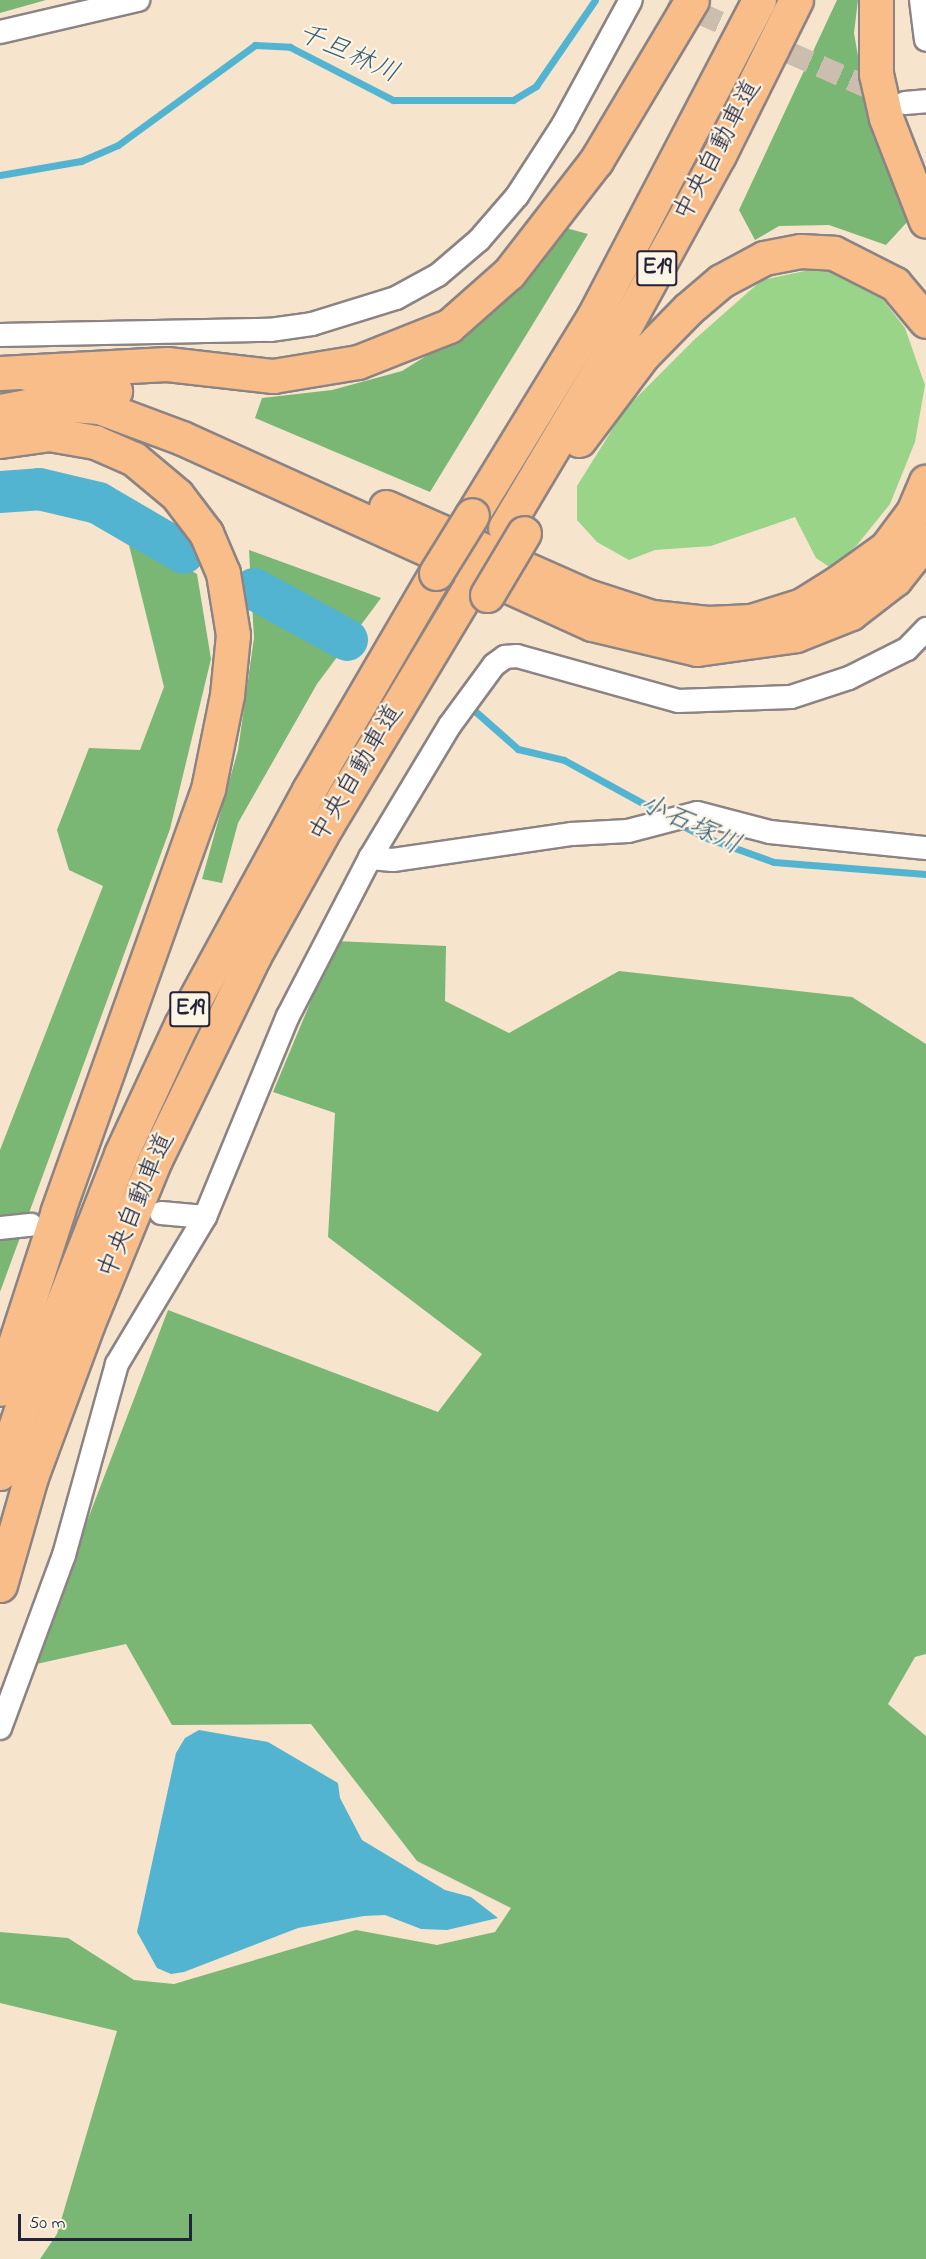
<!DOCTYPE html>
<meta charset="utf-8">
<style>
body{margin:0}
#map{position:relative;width:926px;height:2259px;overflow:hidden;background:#f6e5cc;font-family:"Indie Flower","Klee One",sans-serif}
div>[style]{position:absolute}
.green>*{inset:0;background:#99d488}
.forest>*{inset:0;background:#7ab674}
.water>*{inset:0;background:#53b4d2}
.stream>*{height:7px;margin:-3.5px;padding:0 3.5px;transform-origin:3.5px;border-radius:3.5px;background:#53b4d2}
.river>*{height:42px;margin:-21px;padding:0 21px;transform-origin:21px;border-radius:21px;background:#53b4d2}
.minor-tunnel>*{height:22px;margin-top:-11px;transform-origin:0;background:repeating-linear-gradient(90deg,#ccbeaf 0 22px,transparent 0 33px)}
.roads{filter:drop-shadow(2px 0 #8c8484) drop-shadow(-2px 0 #8c8484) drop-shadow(0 2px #8c8484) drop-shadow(0 -2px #8c8484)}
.minor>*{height:22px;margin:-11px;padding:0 11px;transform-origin:11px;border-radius:11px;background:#fff}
.motorway>*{height:33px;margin:-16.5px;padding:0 16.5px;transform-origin:16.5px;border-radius:16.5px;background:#f8bd89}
.bridges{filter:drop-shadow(2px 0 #8c8484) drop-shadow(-2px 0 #8c8484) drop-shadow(0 2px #8c8484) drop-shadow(0 -2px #8c8484)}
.motorway-bridge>*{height:33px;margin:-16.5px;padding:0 16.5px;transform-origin:16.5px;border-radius:16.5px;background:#f8bd89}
span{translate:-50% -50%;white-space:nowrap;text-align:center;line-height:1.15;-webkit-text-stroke:4.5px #fcf5e5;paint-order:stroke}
.shield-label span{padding:2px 4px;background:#fcf5e5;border:2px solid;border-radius:4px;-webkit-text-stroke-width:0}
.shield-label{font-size:24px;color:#22223b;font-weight:700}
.street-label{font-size:26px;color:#22223b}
.water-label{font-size:27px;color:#365c77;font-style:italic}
.scale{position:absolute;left:18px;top:2214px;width:174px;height:27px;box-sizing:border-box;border:3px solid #22223b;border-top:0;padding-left:8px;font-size:18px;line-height:21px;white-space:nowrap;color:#22223b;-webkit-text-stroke:4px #fcf5e5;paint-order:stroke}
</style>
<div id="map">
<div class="green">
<i style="clip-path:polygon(819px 268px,873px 287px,905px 328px,925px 385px,915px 442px,890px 504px,857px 545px,831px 568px,816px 558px,795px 517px,711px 546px,655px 550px,629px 560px,597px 542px,577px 520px,577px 486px,625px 409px,695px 339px,762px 280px)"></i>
</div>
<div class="forest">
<i style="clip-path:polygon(0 0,46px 0,0 13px)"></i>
<i style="clip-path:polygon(837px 0,858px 0,854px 33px,867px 108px,908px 221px,886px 245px,829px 225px,779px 226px,755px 240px,739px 210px)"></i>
<i style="clip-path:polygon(562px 227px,588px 234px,430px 492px,255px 418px,262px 398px,332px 390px,402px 371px,460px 335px)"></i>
<i style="clip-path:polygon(126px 533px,197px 574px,211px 659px,170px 829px,0 1292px,0 1150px,103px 886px,69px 870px,57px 830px,89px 748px,140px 750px,164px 687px)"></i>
<i style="clip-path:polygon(249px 550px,381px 598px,317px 684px,238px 823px,222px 883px,202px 879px,238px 750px,254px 638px)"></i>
<i style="clip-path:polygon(336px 941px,446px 946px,445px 1001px,509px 1033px,619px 971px,852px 997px,926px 1044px,926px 1654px,915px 1657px,888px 1704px,926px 1736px,926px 2259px,40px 2259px,57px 2234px,117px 2031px,0 2003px,0 1932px,68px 1938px,134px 1980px,174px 1984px,356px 1930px,437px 1945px,495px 1932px,511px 1908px,417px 1861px,311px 1724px,172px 1725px,126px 1644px,32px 1665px,168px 1310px,438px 1412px,482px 1354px,328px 1237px,335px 1113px,273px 1092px)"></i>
</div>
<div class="water">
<i style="clip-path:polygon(199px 1730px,268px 1742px,338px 1783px,340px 1798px,362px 1840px,445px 1890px,471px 1897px,498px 1918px,447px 1930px,421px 1929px,385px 1915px,364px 1916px,298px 1928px,184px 1972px,171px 1974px,157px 1968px,137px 1932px,176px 1753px,185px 1738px)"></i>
</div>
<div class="stream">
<i style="left:0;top:175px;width:82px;rotate:-9.8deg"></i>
<i style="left:81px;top:161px;width:40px;rotate:-23.4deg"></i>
<i style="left:118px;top:145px;width:170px;rotate:-36.1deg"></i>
<i style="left:255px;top:45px;width:35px;rotate:3deg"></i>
<i style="left:290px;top:47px;width:116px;rotate:27.2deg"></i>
<i style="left:393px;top:100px;width:120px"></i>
<i style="left:513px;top:100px;width:27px;rotate:-31deg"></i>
<i style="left:536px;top:86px;width:104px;rotate:-55.5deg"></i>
<i style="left:476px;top:712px;width:56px;rotate:41.4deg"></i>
<i style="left:518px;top:749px;width:47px;rotate:13.4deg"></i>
<i style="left:564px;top:760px;width:114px;rotate:28.8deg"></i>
<i style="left:679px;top:824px;width:28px;rotate:27deg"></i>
<i style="left:704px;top:837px;width:74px;rotate:19.7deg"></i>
<i style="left:774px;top:862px;width:152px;rotate:4.5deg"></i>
</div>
<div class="river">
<i style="left:0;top:492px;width:39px;rotate:-4deg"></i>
<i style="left:39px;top:489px;width:61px;rotate:13.3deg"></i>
<i style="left:98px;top:503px;width:99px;rotate:30.2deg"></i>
<i style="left:254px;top:589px;width:106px;rotate:28.7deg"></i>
</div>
<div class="minor-tunnel">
<i style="left:669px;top:0;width:241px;rotate:23.7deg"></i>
</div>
<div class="roads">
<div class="minor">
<i style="left:921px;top:0;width:40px;rotate:82.9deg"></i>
<i style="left:0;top:32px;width:142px;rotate:-13.1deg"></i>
<i style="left:905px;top:103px;width:21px;rotate:-5deg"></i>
<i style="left:0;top:335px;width:270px;rotate:-1.1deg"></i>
<i style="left:270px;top:330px;width:42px;rotate:-8.1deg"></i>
<i style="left:312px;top:324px;width:88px;rotate:-17.2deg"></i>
<i style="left:396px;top:298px;width:48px;rotate:-28.7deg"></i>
<i style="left:438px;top:275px;width:54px;rotate:-40.5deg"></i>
<i style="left:479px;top:240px;width:58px;rotate:-49.2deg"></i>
<i style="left:517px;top:196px;width:85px;rotate:-57.1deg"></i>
<i style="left:563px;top:125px;width:142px;rotate:-61.5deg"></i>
<i style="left:370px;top:858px;width:23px;rotate:5deg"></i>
<i style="left:393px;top:860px;width:181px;rotate:-8.3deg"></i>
<i style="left:572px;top:834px;width:56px;rotate:-3.1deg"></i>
<i style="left:628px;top:831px;width:71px;rotate:-14.6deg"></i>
<i style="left:697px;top:813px;width:75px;rotate:14.6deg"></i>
<i style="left:770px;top:832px;width:157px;rotate:5.9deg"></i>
<i style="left:161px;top:1213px;width:44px;rotate:5.2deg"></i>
<i style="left:205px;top:1217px;width:217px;rotate:-67.6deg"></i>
<i style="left:288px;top:1016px;width:178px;rotate:-62.6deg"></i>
<i style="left:370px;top:858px;width:155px;rotate:-59deg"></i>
<i style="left:450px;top:725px;width:74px;rotate:-53.7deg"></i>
<i style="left:494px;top:665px;width:14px;rotate:-36deg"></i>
<i style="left:505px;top:657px;width:12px;rotate:-5deg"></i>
<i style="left:517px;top:656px;width:167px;rotate:15.6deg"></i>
<i style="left:678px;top:701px;width:113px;rotate:-2deg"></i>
<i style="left:791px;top:697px;width:61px;rotate:-18.1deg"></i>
<i style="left:849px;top:678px;width:65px;rotate:-26.6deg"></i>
<i style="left:907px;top:649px;width:28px;rotate:-46deg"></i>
<i style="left:0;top:1228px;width:31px;rotate:-6deg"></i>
<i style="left:0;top:1728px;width:184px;rotate:-69.7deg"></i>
<i style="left:64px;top:1555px;width:198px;rotate:-74.5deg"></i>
<i style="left:117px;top:1364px;width:171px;rotate:-59.1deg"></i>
</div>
<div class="motorway">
<i style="left:876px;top:0;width:74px;rotate:90deg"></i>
<i style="left:876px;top:74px;width:45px;rotate:77.2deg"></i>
<i style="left:886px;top:118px;width:110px;rotate:68.8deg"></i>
<i style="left:0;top:373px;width:167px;rotate:-3.1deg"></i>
<i style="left:167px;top:364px;width:107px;rotate:6.5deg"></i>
<i style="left:273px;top:376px;width:86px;rotate:-9.4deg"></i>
<i style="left:358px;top:362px;width:98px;rotate:-21.6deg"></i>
<i style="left:449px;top:326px;width:80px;rotate:-41.5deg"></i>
<i style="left:509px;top:273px;width:142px;rotate:-52.2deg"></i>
<i style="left:596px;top:161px;width:187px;rotate:-59.2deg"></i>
<i style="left:26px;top:373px;width:91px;rotate:11.4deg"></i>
<i style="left:0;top:411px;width:44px;rotate:-10.5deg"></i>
<i style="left:43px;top:403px;width:56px;rotate:4.1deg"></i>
<i style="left:99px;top:407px;width:89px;rotate:20.5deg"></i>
<i style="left:182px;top:438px;width:450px;rotate:24.4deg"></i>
<i style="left:592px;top:624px;width:108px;rotate:13.4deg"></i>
<i style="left:697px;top:649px;width:100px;rotate:-8deg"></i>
<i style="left:796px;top:635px;width:59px;rotate:-21.8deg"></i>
<i style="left:851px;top:613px;width:56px;rotate:-37.7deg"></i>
<i style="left:895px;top:579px;width:50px;rotate:-51.5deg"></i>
<i style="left:579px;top:440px;width:105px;rotate:-53.1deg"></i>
<i style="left:642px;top:356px;width:66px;rotate:-45.6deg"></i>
<i style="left:688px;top:309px;width:43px;rotate:-40.3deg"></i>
<i style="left:721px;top:281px;width:49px;rotate:-28.1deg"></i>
<i style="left:764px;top:258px;width:37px;rotate:-11deg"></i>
<i style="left:800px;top:251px;width:34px;rotate:3deg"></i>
<i style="left:834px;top:253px;width:68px;rotate:26.9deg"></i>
<i style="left:895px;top:284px;width:48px;rotate:50deg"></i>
<i style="left:0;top:441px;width:49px;rotate:-8.1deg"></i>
<i style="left:49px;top:434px;width:47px;rotate:9.9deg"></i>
<i style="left:95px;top:442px;width:43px;rotate:23.6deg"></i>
<i style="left:134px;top:459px;width:56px;rotate:39.9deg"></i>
<i style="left:177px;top:495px;width:48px;rotate:52.7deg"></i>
<i style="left:206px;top:533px;width:43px;rotate:67deg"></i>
<i style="left:223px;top:573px;width:63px;rotate:80.8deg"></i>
<i style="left:233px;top:635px;width:60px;rotate:95.7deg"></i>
<i style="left:227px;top:695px;width:96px;rotate:101.4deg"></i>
<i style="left:208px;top:789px;width:448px;rotate:109.6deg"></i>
<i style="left:58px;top:1211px;width:187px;rotate:108deg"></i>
<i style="left:386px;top:507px;width:220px;rotate:23.9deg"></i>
<i style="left:587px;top:596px;width:68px;rotate:17.9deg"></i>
<i style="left:652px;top:617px;width:56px;rotate:6.1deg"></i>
<i style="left:708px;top:623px;width:43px;rotate:-2.7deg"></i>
<i style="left:751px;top:621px;width:53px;rotate:-17.4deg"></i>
<i style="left:802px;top:605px;width:40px;rotate:-32deg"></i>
<i style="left:836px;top:584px;width:62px;rotate:-35.8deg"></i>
<i style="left:886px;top:548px;width:45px;rotate:-53.1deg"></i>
<i style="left:913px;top:512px;width:33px;rotate:-67deg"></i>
<i style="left:472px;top:515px;width:236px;rotate:-58.5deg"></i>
<i style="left:595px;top:314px;width:354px;rotate:-62.4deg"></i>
<i style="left:505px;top:528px;width:230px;rotate:-59.2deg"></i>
<i style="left:623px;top:330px;width:200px;rotate:-61.3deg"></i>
<i style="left:719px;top:155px;width:173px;rotate:-63.6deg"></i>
<i style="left:0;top:1473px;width:70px;rotate:-71.6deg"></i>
<i style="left:22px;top:1407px;width:272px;rotate:-68.6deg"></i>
<i style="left:121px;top:1154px;width:142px;rotate:-65.1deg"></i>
<i style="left:181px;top:1025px;width:268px;rotate:-61.4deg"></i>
<i style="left:309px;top:790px;width:251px;rotate:-59.7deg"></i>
<i style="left:0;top:1585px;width:112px;rotate:-74deg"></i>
<i style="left:31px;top:1477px;width:164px;rotate:-69.7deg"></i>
<i style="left:88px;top:1323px;width:176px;rotate:-67.7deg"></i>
<i style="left:155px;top:1160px;width:227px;rotate:-64.1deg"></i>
<i style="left:254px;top:956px;width:150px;rotate:-60.9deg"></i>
<i style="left:327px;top:825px;width:278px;rotate:-59deg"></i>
</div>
</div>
<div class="bridges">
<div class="motorway-bridge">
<i style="left:436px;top:573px;width:68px;rotate:-58.2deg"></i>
<i style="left:487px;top:595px;width:72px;rotate:-59.2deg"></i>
</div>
</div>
<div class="shield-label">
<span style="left:657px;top:268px">E19</span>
<span style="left:190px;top:1009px">E19</span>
</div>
<div class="street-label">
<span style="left:719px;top:151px;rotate:-62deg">中央自動車道</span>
<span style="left:358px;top:774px;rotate:-59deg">中央自動車道</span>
<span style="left:138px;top:1206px;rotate:-67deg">中央自動車道</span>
</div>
<div class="water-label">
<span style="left:348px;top:54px;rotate:24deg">千旦林川</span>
<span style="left:690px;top:825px;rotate:25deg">小石塚川</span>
</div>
<div class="scale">50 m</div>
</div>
